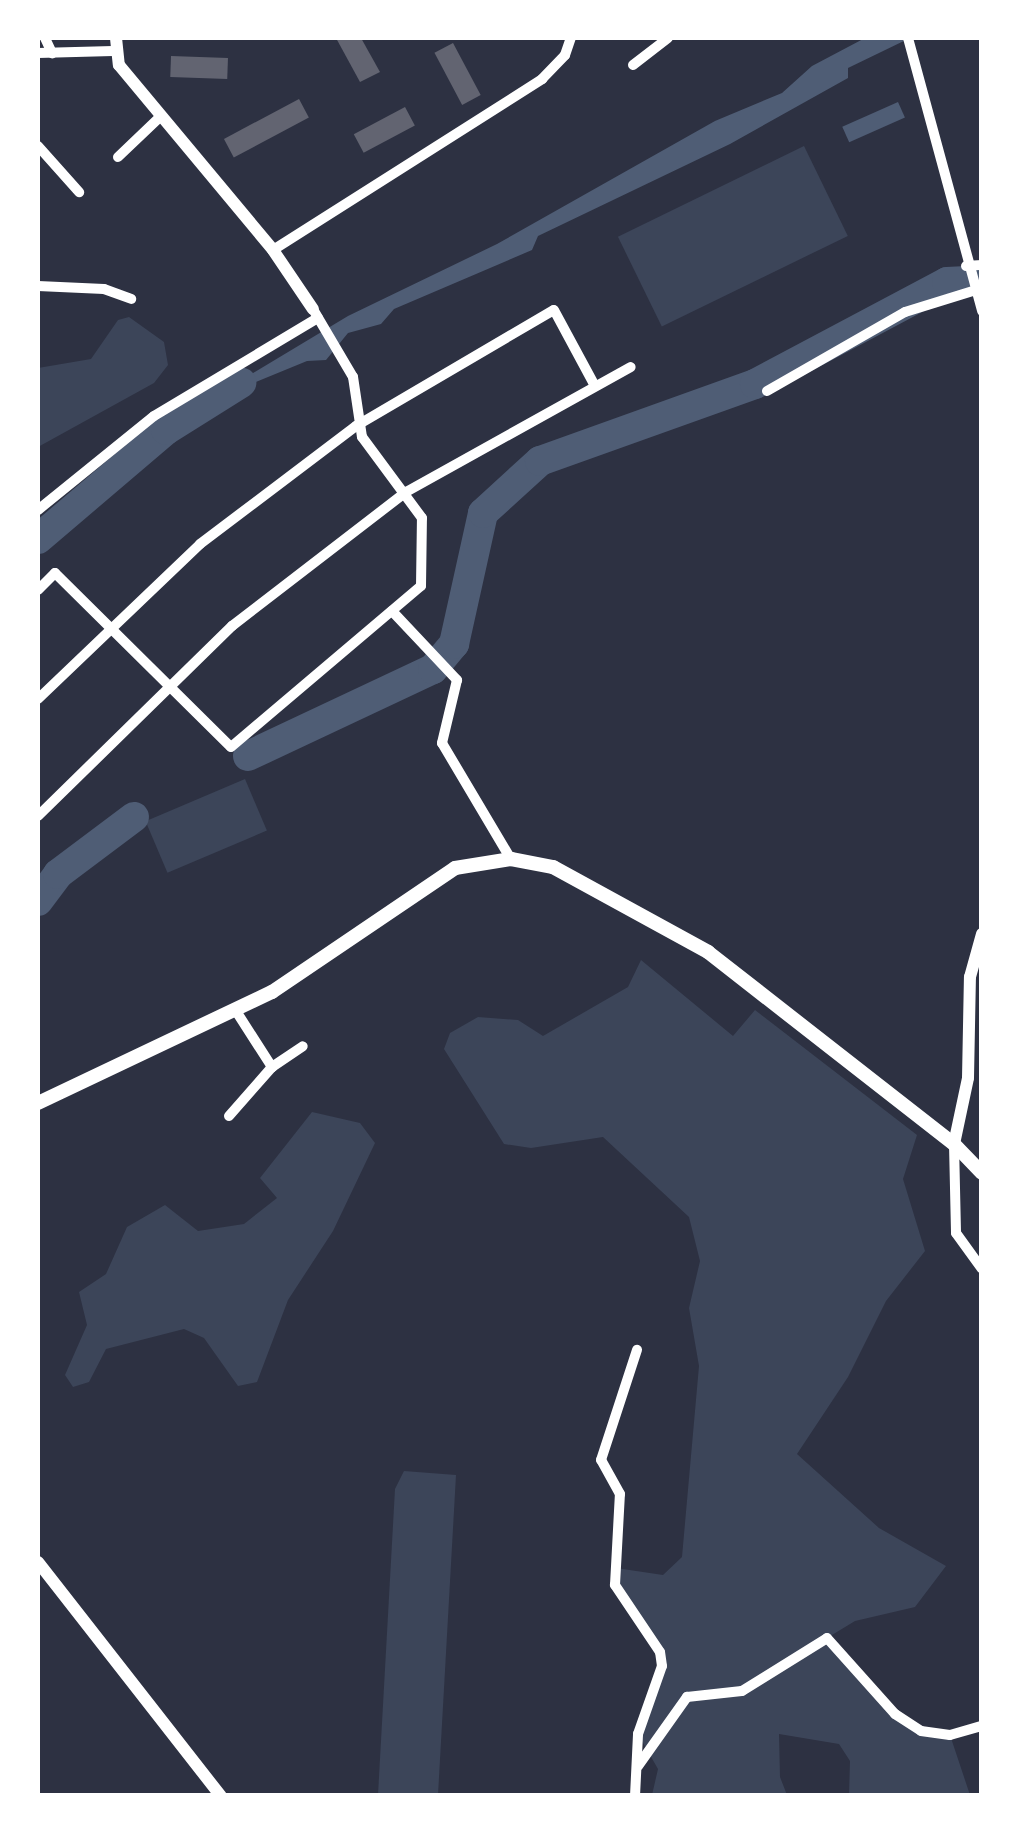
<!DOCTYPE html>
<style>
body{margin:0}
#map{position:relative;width:1019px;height:1833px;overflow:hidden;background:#2d3142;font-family:"PT Sans",sans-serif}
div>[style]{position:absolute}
.green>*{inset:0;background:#3c4559;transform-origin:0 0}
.water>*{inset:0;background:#4f5d75;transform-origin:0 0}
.river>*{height:30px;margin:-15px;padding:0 15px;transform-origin:15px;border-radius:15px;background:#4f5d75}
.building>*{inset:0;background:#626471;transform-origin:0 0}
.minor>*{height:10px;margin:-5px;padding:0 5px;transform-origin:5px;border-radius:5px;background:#fff}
.tertiary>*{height:12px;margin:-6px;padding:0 6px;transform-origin:6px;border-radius:6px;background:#fff}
.secondary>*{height:14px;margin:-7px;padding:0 7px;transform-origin:7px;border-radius:7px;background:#fff}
span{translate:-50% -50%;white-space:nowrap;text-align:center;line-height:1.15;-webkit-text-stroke:9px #fff;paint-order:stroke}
.frame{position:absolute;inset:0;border:40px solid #fff;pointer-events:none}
</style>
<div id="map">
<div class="green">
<i style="left:804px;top:146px;width:100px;height:207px;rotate:64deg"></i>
<i style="clip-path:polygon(129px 317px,164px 342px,168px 365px,154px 383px,38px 447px,38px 368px,91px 359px,118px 320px)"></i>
<i style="left:245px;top:779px;width:56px;height:108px;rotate:67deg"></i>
<i style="clip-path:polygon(641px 960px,733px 1036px,755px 1010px,917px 1135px,903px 1179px,925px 1251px,886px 1301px,848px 1377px,797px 1454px,879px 1528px,946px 1566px,915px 1607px,855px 1621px,827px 1638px,895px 1714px,921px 1731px,950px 1735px,970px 1795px,849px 1795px,850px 1761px,839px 1744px,779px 1734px,780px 1777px,787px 1795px,652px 1795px,658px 1769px,638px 1734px,662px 1666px,615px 1585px,616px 1568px,663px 1575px,682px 1557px,699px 1366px,689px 1308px,700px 1261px,689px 1217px,603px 1137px,531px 1148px,504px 1144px,444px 1049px,450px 1033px,478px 1017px,518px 1020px,543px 1036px,628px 987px)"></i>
<i style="clip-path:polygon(312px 1112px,360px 1123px,375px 1143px,333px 1231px,288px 1300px,257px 1382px,238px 1386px,204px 1338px,184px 1329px,106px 1349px,89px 1382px,73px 1387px,65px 1375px,87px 1325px,79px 1292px,106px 1274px,127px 1227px,165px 1205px,198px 1231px,244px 1224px,277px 1198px,260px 1178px)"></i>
<i style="clip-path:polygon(404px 1471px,456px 1475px,438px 1795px,378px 1795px,395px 1489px)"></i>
</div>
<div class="water">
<i style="clip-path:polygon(865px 38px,910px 38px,848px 68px,848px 78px,730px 144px,538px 236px,532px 250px,394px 309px,381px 324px,348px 333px,326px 360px,307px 361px,200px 405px,348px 316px,497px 244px,715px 121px,782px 93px,812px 66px)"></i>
<i style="left:898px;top:102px;width:17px;height:61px;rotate:66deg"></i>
</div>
<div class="river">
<i style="left:38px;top:539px;width:168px;rotate:-40.4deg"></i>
<i style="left:166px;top:430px;width:89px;rotate:-32.1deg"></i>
<i style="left:248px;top:756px;width:204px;rotate:-25.2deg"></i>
<i style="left:433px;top:669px;width:33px;rotate:-50deg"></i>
<i style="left:454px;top:644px;width:134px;rotate:-77.5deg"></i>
<i style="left:483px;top:513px;width:77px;rotate:-42.4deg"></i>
<i style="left:540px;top:461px;width:228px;rotate:-19.7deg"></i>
<i style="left:755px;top:384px;width:217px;rotate:-28deg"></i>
<i style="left:947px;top:282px;width:35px;rotate:-3deg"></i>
<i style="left:38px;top:901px;width:34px;rotate:-53deg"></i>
<i style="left:58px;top:874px;width:95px;rotate:-36.9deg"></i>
</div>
<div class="building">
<i style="clip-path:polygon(336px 38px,361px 38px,380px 72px,360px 82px)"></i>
<i style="left:453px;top:43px;width:59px;height:21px;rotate:62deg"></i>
<i style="left:171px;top:56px;width:57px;height:21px;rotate:2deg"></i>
<i style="left:299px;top:99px;width:21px;height:85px;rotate:62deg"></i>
<i style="left:405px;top:107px;width:21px;height:58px;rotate:62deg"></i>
</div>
<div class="minor">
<i style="left:45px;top:38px;width:17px;rotate:65deg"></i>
<i style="left:908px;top:38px;width:283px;rotate:74.8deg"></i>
<i style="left:38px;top:53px;width:75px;rotate:-1.5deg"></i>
<i style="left:633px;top:65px;width:44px;rotate:-37.6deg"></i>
<i style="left:38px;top:146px;width:62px;rotate:48.3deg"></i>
<i style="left:118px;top:157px;width:57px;rotate:-43.6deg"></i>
<i style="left:273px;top:250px;width:319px;rotate:-32.4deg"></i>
<i style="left:542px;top:79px;width:33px;rotate:-46deg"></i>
<i style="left:565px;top:55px;width:18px;rotate:-71deg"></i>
<i style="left:966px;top:266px;width:16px;rotate:-4deg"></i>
<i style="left:38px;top:286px;width:66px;rotate:2.6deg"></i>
<i style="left:104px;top:289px;width:29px;rotate:20deg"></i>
<i style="left:767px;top:391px;width:159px;rotate:-29.8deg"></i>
<i style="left:905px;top:312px;width:71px;rotate:-17.2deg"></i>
<i style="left:38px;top:510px;width:149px;rotate:-39deg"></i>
<i style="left:154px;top:416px;width:191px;rotate:-30.9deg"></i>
<i style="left:38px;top:590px;width:24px;rotate:-45deg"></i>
<i style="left:55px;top:573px;width:247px;rotate:44.7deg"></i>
<i style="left:231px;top:747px;width:249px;rotate:-40.3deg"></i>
<i style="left:421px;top:586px;width:68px;rotate:-89.2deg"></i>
<i style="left:422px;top:518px;width:101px;rotate:-126.5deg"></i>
<i style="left:362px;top:437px;width:61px;rotate:-98.5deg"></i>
<i style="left:353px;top:377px;width:79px;rotate:-120.5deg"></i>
<i style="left:392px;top:611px;width:95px;rotate:46.7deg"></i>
<i style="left:457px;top:680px;width:65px;rotate:103.4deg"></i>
<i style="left:442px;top:743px;width:135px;rotate:59.3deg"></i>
<i style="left:38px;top:699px;width:224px;rotate:-43.7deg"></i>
<i style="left:200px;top:544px;width:196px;rotate:-37.1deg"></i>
<i style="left:356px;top:426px;width:229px;rotate:-30.4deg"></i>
<i style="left:554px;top:310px;width:86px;rotate:61.7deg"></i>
<i style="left:38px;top:816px;width:272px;rotate:-44.4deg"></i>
<i style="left:232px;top:626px;width:220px;rotate:-37.6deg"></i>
<i style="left:406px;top:492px;width:257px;rotate:-29.1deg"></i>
<i style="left:236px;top:1011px;width:67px;rotate:57.3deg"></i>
<i style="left:272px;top:1067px;width:37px;rotate:-34deg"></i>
<i style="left:229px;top:1116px;width:65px;rotate:-48.7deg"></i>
<i style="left:954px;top:1144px;width:89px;rotate:88.7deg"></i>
<i style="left:956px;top:1233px;width:44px;rotate:54.2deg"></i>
<i style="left:638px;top:1766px;width:85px;rotate:-54.6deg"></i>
<i style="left:687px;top:1697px;width:55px;rotate:-6.2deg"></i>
<i style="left:742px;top:1691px;width:100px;rotate:-31.9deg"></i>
<i style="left:827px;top:1638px;width:102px;rotate:48.2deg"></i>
<i style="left:895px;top:1714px;width:31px;rotate:33deg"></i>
<i style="left:921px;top:1731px;width:29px;rotate:8deg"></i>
<i style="left:950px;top:1735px;width:33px;rotate:-16deg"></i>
<i style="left:635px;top:1796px;width:62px;rotate:-87.2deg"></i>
<i style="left:638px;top:1734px;width:72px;rotate:-70.6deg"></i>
<i style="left:662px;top:1666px;width:14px;rotate:-98deg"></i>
<i style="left:660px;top:1652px;width:81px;rotate:-123.9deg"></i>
<i style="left:615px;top:1585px;width:91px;rotate:-86.9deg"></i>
<i style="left:620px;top:1494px;width:39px;rotate:-119deg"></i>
<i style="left:601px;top:1460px;width:116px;rotate:-71.9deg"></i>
</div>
<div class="tertiary">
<i style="left:116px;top:38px;width:27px;rotate:84deg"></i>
<i style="left:119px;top:65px;width:241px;rotate:50.2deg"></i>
<i style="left:273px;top:250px;width:71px;rotate:55.9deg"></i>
<i style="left:954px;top:1144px;width:67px;rotate:-78deg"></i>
<i style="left:968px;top:1078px;width:101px;rotate:-88.9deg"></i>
<i style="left:970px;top:977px;width:45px;rotate:-74.4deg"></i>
<i style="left:38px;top:1562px;width:297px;rotate:52deg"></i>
</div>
<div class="secondary">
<i style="left:38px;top:1103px;width:259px;rotate:-25.4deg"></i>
<i style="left:272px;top:992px;width:221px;rotate:-34.1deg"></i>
<i style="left:455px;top:868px;width:57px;rotate:-9.1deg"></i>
<i style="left:511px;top:859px;width:43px;rotate:10.8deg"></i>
<i style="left:553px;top:867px;width:177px;rotate:28.7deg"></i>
<i style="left:708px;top:952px;width:312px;rotate:38deg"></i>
<i style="left:954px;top:1144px;width:40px;rotate:46deg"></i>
</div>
<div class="frame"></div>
</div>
